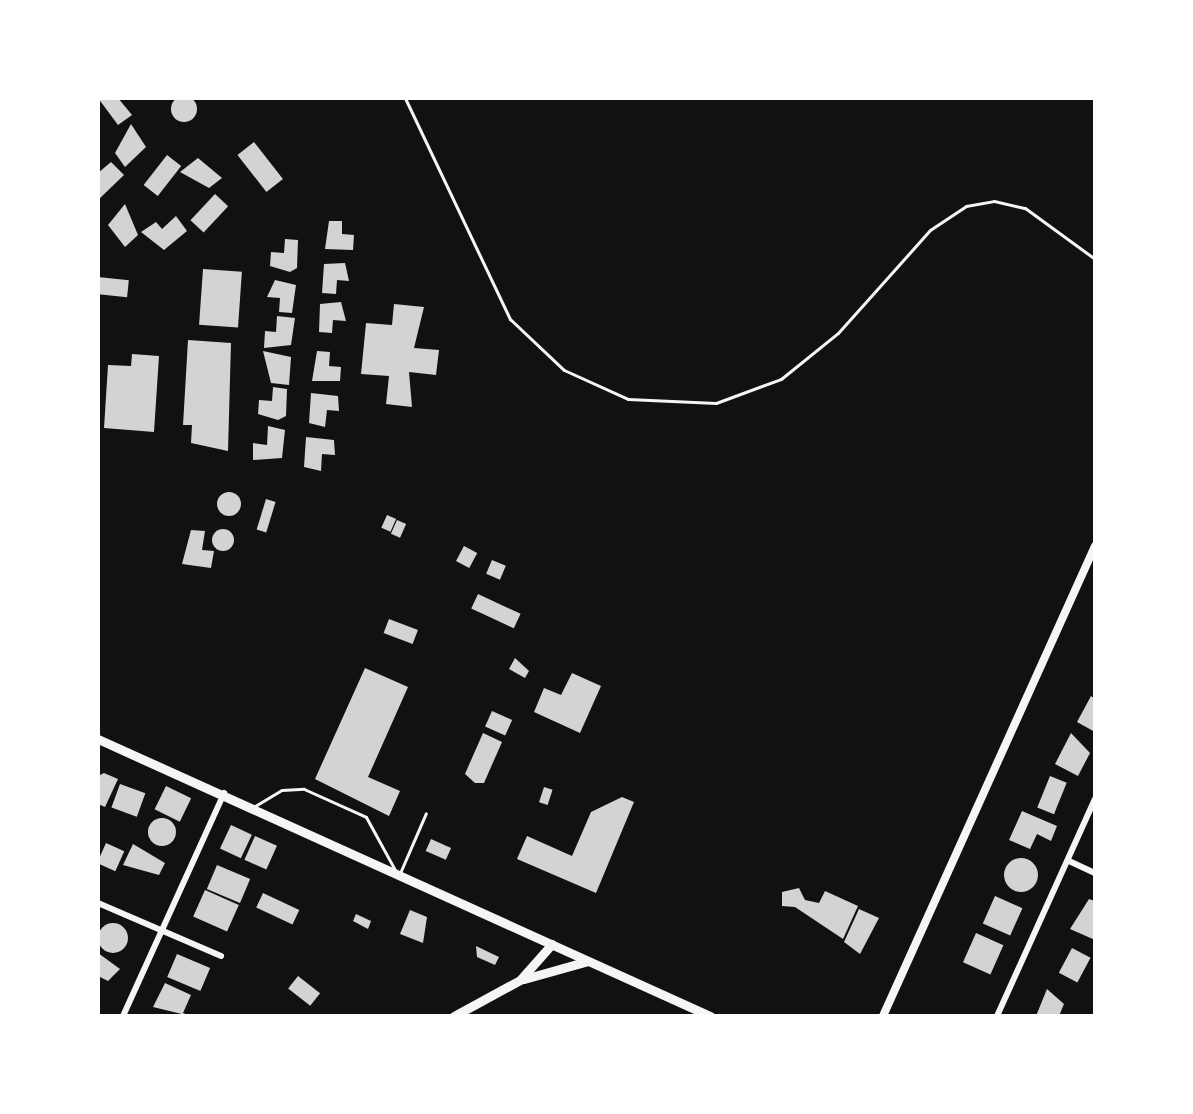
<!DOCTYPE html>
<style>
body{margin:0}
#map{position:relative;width:1193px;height:1114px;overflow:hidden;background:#111;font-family:"IBM Plex Sans",sans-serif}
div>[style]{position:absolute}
.building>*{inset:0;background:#d3d3d3;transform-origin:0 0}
.round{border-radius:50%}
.service>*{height:3px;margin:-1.5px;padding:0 1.5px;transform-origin:1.5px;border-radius:1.5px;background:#f5f5f5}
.minor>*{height:6px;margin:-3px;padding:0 3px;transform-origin:3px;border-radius:3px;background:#f5f5f5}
.tertiary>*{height:8px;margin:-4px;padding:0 4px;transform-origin:4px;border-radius:4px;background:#f5f5f5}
.secondary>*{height:9px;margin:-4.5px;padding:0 4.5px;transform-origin:4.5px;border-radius:4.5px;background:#f5f5f5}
span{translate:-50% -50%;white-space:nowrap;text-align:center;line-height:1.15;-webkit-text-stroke:6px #fff;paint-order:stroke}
.frame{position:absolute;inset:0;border:100px solid #fff;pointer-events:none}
</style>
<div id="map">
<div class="building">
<i class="round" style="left:171px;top:96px;width:26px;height:26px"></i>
<i style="clip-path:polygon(98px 98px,118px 98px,132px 115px,118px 125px)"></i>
<i style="clip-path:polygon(131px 124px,146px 147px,125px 167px,115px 153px)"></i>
<i style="left:254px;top:142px;width:47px;height:21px;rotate:52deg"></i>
<i style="left:167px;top:155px;width:18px;height:38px;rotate:38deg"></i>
<i style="clip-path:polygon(198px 158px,222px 178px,209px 188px,180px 172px)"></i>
<i style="clip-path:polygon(111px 162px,124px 175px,98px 200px,98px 173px)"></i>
<i style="left:215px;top:194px;width:18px;height:36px;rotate:43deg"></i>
<i style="clip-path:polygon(125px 204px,138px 235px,125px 247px,108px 225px)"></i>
<i style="clip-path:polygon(176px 216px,187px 231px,164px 250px,141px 232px,156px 222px,162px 229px)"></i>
<i style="clip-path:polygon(329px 221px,342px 221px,342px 234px,354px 235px,353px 250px,325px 249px)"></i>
<i style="clip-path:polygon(285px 239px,298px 240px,297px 268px,290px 272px,270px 266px,271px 252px,284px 253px)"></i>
<i style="clip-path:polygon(345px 263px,349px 281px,337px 280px,336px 294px,322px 293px,324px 264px)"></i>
<i style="left:203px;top:269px;width:39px;height:56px;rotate:4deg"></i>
<i style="left:98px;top:277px;width:31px;height:17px;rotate:6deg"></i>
<i style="clip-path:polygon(275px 280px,296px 285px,292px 313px,279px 312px,280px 298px,267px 297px)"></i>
<i style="clip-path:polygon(341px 302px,346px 321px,333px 320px,332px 333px,319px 332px,320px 304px)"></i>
<i style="clip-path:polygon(394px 304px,424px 307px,414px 348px,439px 350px,436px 375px,409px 372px,412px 407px,386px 404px,389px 376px,361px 374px,366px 323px,392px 325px)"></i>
<i style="clip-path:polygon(277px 316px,295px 318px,291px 345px,264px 348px,265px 331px,276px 332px)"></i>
<i style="clip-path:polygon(188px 340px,231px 343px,228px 451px,191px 443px,192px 425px,183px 425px)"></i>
<i style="clip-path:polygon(263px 351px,291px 357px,289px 385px,271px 383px)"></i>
<i style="clip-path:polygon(317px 351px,330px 352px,329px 366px,341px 367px,340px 381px,312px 381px)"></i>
<i style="clip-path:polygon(132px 354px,159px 356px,154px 432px,104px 428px,108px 365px,131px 366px)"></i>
<i style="clip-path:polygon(273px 387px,287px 389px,286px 416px,278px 420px,258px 414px,259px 400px,272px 401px)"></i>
<i style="clip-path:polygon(311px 393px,338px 396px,339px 411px,327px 410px,325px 427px,309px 423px)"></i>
<i style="clip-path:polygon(268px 426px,285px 430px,282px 458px,253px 460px,253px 443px,267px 445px)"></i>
<i style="clip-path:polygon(306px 437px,334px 440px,335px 455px,322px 454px,321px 471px,304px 467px)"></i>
<i class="round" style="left:217px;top:492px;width:24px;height:24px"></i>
<i style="left:266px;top:499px;width:10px;height:32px;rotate:17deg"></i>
<i style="left:387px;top:515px;width:10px;height:14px;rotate:24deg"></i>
<i style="left:397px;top:520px;width:10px;height:15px;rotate:24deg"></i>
<i class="round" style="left:212px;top:529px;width:22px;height:22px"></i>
<i style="clip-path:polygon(191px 530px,205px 531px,202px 550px,214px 551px,211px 568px,182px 564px)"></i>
<i style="left:464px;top:546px;width:15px;height:17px;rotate:28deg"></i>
<i style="left:492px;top:560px;width:15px;height:15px;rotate:23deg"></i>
<i style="left:478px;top:594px;width:47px;height:16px;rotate:25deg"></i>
<i style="left:389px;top:619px;width:31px;height:15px;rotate:21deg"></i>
<i style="clip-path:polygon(515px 658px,529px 671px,525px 678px,509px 669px)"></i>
<i style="clip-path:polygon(365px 668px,408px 687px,368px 777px,400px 791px,389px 816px,315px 779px)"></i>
<i style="clip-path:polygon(572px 673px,601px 686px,580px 733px,534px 712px,544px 688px,561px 695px)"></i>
<i style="clip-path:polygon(1091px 696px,1095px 699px,1095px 732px,1077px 722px)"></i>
<i style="left:492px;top:711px;width:22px;height:17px;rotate:24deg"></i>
<i style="clip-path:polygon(483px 733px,502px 742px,484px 783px,475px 783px,465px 774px)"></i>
<i style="clip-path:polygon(1071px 733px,1090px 753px,1078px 776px,1055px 764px)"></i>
<i style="clip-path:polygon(104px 773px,118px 779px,105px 807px,98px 804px,98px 776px)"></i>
<i style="left:1050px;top:776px;width:18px;height:34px;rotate:22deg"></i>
<i style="left:120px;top:784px;width:27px;height:25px;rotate:20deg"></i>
<i style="left:166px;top:786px;width:28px;height:26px;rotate:26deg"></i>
<i style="left:544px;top:787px;width:9px;height:16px;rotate:18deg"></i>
<i style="clip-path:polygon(622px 797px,634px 802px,596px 893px,517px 859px,527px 836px,572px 856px,591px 812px)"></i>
<i style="clip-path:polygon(1022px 811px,1057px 826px,1051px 841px,1037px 834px,1030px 849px,1009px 840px)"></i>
<i class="round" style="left:148px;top:818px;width:28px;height:28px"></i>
<i style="left:231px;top:825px;width:23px;height:26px;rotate:25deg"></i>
<i style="left:255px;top:836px;width:24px;height:26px;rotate:24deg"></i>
<i style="left:431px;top:839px;width:22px;height:13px;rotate:24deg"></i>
<i style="left:106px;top:843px;width:20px;height:22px;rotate:24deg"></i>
<i style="clip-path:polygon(133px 844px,165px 863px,159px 875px,123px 865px)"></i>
<i class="round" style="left:1004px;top:858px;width:34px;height:34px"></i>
<i style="left:217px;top:865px;width:36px;height:26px;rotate:23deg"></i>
<i style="clip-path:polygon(799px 888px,805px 900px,819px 903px,825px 891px,858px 906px,843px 939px,795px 907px,782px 906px,782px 892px)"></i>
<i style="left:205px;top:890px;width:37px;height:29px;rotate:24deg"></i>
<i style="left:263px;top:893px;width:40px;height:16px;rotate:25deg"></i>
<i style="left:995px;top:896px;width:30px;height:30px;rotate:24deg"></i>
<i style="clip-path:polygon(1089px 899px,1095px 901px,1095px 940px,1070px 929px)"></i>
<i style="clip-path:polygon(859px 909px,879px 918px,860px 954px,844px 942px)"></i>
<i style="clip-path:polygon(410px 910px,427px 917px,423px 943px,400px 934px)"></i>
<i style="clip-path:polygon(356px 914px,371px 921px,368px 929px,353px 921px)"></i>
<i class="round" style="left:98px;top:923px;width:30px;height:30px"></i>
<i style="left:976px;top:933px;width:30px;height:32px;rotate:24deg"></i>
<i style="clip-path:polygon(476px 946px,499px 957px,495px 965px,477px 957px)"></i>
<i style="left:1072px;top:948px;width:21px;height:28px;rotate:28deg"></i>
<i style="clip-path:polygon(98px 953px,120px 969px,108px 981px,98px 976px)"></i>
<i style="left:177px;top:954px;width:36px;height:25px;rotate:23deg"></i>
<i style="left:298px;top:976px;width:28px;height:16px;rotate:38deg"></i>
<i style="clip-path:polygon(165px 983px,191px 995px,183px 1013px,190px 1016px,153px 1007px)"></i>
<i style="clip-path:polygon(1047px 989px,1064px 1004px,1059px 1016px,1036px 1016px)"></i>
</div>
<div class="service">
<i style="left:405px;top:98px;width:245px;rotate:64.6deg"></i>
<i style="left:510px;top:319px;width:74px;rotate:43.4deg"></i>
<i style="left:564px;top:370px;width:70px;rotate:24.4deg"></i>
<i style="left:628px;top:399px;width:88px;rotate:2.6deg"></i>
<i style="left:716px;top:403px;width:69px;rotate:-20.3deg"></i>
<i style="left:781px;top:379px;width:73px;rotate:-38.9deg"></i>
<i style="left:838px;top:333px;width:138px;rotate:-48.2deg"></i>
<i style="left:930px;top:230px;width:43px;rotate:-33.7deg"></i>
<i style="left:966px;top:206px;width:28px;rotate:-10deg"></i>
<i style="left:994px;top:201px;width:32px;rotate:13deg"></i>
<i style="left:1025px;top:208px;width:87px;rotate:36.1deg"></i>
<i style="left:255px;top:806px;width:31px;rotate:-31deg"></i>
<i style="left:282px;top:790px;width:22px;rotate:-3deg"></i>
<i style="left:304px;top:789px;width:68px;rotate:24.3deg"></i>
<i style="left:366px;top:817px;width:60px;rotate:61.3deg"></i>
<i style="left:400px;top:873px;width:65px;rotate:-66.6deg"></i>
</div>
<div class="minor">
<i style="left:1069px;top:861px;width:29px;rotate:25deg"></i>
<i style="left:98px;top:903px;width:134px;rotate:23.3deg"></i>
<i style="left:123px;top:1016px;width:245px;rotate:-65.6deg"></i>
<i style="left:997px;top:1016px;width:238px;rotate:-65.7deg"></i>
</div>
<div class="tertiary">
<i style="left:883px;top:1016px;width:516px;rotate:-65.72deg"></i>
</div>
<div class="secondary">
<i style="left:98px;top:739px;width:672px;rotate:24.35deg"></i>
<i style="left:524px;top:979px;width:66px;rotate:-15.7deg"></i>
<i style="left:454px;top:1016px;width:75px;rotate:-28.6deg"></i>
<i style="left:520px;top:980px;width:48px;rotate:-48.4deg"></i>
</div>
<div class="frame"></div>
</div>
